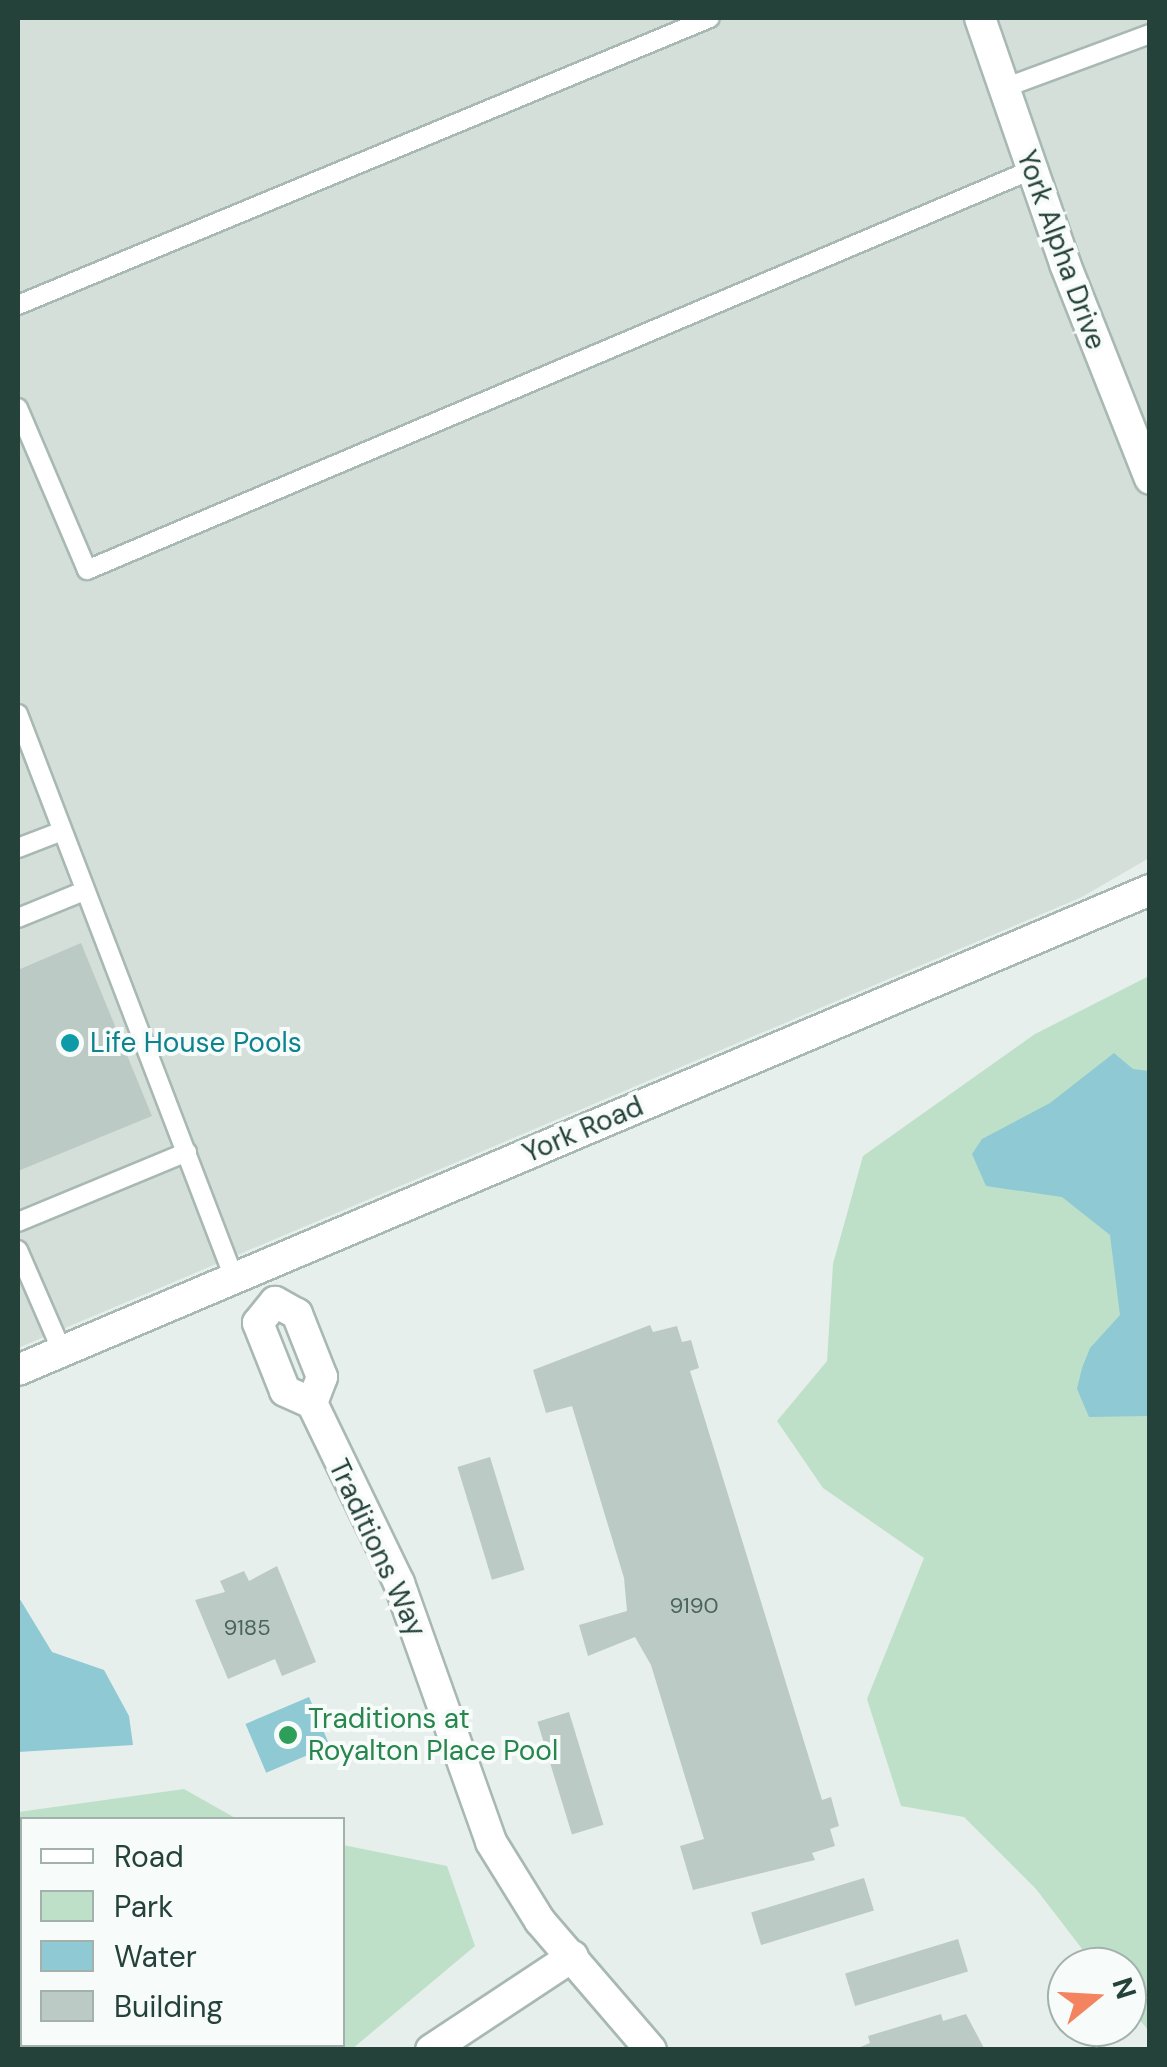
<!DOCTYPE html>
<style>
body{margin:0}
#map{position:relative;width:1167px;height:2067px;overflow:hidden;background:#e6efeb;font-family:"DM Sans",sans-serif}
div>[style]{position:absolute}
.built>*{inset:0;background:#d4dfda}
.green>*{inset:0;background:#bfe0c8}
.water>*{inset:0;background:#8ec9d4;transform-origin:0 0}
.building>*{inset:0;background:#bbcac4;transform-origin:0 0}
.roads{filter:drop-shadow(2px 0 #a8b8b2) drop-shadow(-2px 0 #a8b8b2) drop-shadow(0 2px #a8b8b2) drop-shadow(0 -2px #a8b8b2)}
.lane>*{height:18px;margin:-9px;padding:0 9px;transform-origin:9px;border-radius:9px;background:#fff}
.street>*{height:30px;margin:-15px;padding:0 15px;transform-origin:15px;border-radius:15px;background:#fff}
.secondary>*{height:30px;margin:-15px;padding:0 15px;transform-origin:15px;border-radius:15px;background:#fff}
.dots>*{width:28px;height:28px;translate:-50% -50%;box-sizing:border-box;border:5px solid #f7fbf9;border-radius:50%}
span{translate:-50% -50%;white-space:nowrap;text-align:center;line-height:1.15;-webkit-text-stroke:8px #f7fbf9;paint-order:stroke}
.number-label{font-size:22px;color:#4a645c}
.number-label span{-webkit-text-stroke-width:0}
.street-label{font-size:28px;color:#24423a}
.culture-label{font-size:28px;color:#0d838f}
.left{translate:0 -50%;text-align:left}
.leisure-label{font-size:28px;color:#27864d}
.frame{position:absolute;inset:0;border:20px solid #24423a;pointer-events:none}
.legend{position:absolute;left:20px;top:1817px;width:325px;height:230px;box-sizing:border-box;background:#f7fbf9;border:2px solid #a3b1ad;margin:0;padding:12px 18px;list-style:none;font-size:30px;color:#24423a}
.legend li{display:flex;align-items:center;gap:20px;height:50px}
.legend b{width:50px;border:2px solid #a3b1ad}
.north{position:absolute;left:1047px;top:1947px;width:100px;height:100px;box-sizing:border-box;background:#f7fbf9;border:2px solid #a3b1ad;border-radius:50%;rotate:72deg;font-size:28px;font-weight:700;line-height:40px;text-align:center;color:#24423a}
.north::after{content:'';display:block;margin:auto;width:35px;height:45px;background:#f4845f;clip-path:polygon(50% 0,100% 100%,50% 72%,0 100%)}
</style>
<div id="map">
<div class="built">
<i style="clip-path:polygon(18px 18px,1149px 18px,1149px 858px,1082px 897px,18px 1348px)"></i>
</div>
<div class="green">
<i style="clip-path:polygon(1149px 976px,1149px 2031px,1127px 2005px,1127px 1967px,1096px 1967px,1036px 1889px,964px 1817px,901px 1806px,867px 1699px,924px 1558px,823px 1488px,777px 1421px,827px 1361px,833px 1264px,863px 1156px,1035px 1034px)"></i>
<i style="clip-path:polygon(184px 1789px,237px 1819px,22px 1820px,22px 2044px,342px 2044px,343px 1845px,447px 1866px,475px 1946px,352px 2049px,18px 2049px,18px 1812px)"></i>
</div>
<div class="water">
<i style="clip-path:polygon(1114px 1053px,1133px 1069px,1149px 1071px,1149px 1416px,1089px 1417px,1077px 1389px,1082px 1368px,1090px 1348px,1120px 1315px,1110px 1235px,1062px 1197px,986px 1186px,972px 1154px,982px 1139px,1050px 1103px)"></i>
<i style="clip-path:polygon(18px 1596px,52px 1652px,104px 1670px,129px 1716px,133px 1745px,18px 1752px)"></i>
<i style="left:309px;top:1697px;width:53px;height:69px;rotate:67deg"></i>
</div>
<div class="building">
<i style="clip-path:polygon(81px 943px,152px 1116px,18px 1171px,18px 970px)"></i>
<i style="clip-path:polygon(650px 1325px,653px 1332px,677px 1326px,682px 1342px,691px 1340px,699px 1368px,690px 1371px,822px 1800px,831px 1797px,839px 1826px,830px 1829px,835px 1846px,812px 1853px,815px 1860px,693px 1890px,680px 1846px,704px 1839px,651px 1665px,635px 1637px,588px 1656px,579px 1625px,627px 1611px,624px 1578px,572px 1406px,546px 1413px,533px 1370px)"></i>
<i style="left:490px;top:1457px;width:118px;height:34px;rotate:73deg"></i>
<i style="clip-path:polygon(277px 1566px,316px 1662px,282px 1676px,275px 1659px,228px 1679px,195px 1600px,225px 1592px,220px 1581px,244px 1571px,249px 1581px)"></i>
<i style="left:569px;top:1712px;width:118px;height:33px;rotate:73deg"></i>
<i style="left:864px;top:1878px;width:34px;height:118px;rotate:73deg"></i>
<i style="left:958px;top:1939px;width:34px;height:118px;rotate:73deg"></i>
<i style="clip-path:polygon(941px 2014px,943px 2021px,966px 2014px,985px 2050px,853px 2050px,870px 2043px,868px 2036px)"></i>
</div>
<div class="roads">
<div class="lane">
<i style="left:1004px;top:88px;width:156px;rotate:-20.3deg"></i>
<i style="left:18px;top:305px;width:749px;rotate:-22.53deg"></i>
<i style="left:18px;top:408px;width:176px;rotate:66.9deg"></i>
<i style="left:87px;top:570px;width:1025px;rotate:-22.96deg"></i>
<i style="left:18px;top:714px;width:604px;rotate:69.04deg"></i>
<i style="left:18px;top:848px;width:47px;rotate:-21.1deg"></i>
<i style="left:18px;top:918px;width:71px;rotate:-22.2deg"></i>
<i style="left:18px;top:1222px;width:183px;rotate:-22.5deg"></i>
<i style="left:18px;top:1250px;width:110px;rotate:66.5deg"></i>
</div>
<div class="street">
<i style="left:980px;top:18px;width:260px;rotate:70.9deg"></i>
<i style="left:1065px;top:264px;width:231px;rotate:68.4deg"></i>
<i style="left:312px;top:1403px;width:28px;rotate:-69deg"></i>
<i style="left:322px;top:1377px;width:68px;rotate:-111.6deg"></i>
<i style="left:297px;top:1314px;width:25px;rotate:-151deg"></i>
<i style="left:275px;top:1302px;width:27px;rotate:129deg"></i>
<i style="left:258px;top:1323px;width:73px;rotate:68.3deg"></i>
<i style="left:285px;top:1391px;width:30px;rotate:24deg"></i>
<i style="left:312px;top:1403px;width:200px;rotate:64.2deg"></i>
<i style="left:399px;top:1583px;width:275px;rotate:70.4deg"></i>
<i style="left:491px;top:1842px;width:93px;rotate:58.2deg"></i>
<i style="left:540px;top:1921px;width:170px;rotate:49.3deg"></i>
<i style="left:431px;top:2050px;width:170px;rotate:-33.5deg"></i>
</div>
<div class="secondary">
<i style="left:18px;top:1370px;width:1230px;rotate:-22.98deg"></i>
</div>
</div>
<div class="dots">
<i style="left:70px;top:1043px;background:#0f9aa8"></i>
<i style="left:288px;top:1735px;background:#2e9e5b"></i>
</div>
<div class="number-label">
<span style="left:694px;top:1606px">9190</span>
<span style="left:247px;top:1628px">9185</span>
</div>
<div class="street-label">
<span style="left:1061px;top:250px;rotate:70deg">York Alpha Drive</span>
<span style="left:583px;top:1130px;rotate:-23deg">York Road</span>
<span style="left:377px;top:1548px;rotate:65deg">Traditions Way</span>
</div>
<div class="culture-label">
<span class="left" style="left:90px;top:1043px">Life House Pools</span>
</div>
<div class="leisure-label">
<span class="left" style="left:308px;top:1735px">Traditions at<br>Royalton Place Pool</span>
</div>
<div class="frame"></div>
<ul class="legend">
<li><b style="height:12px;background:#fff"></b>Road</li>
<li><b style="height:28px;background:#bfe0c8"></b>Park</li>
<li><b style="height:28px;background:#8ec9d4"></b>Water</li>
<li><b style="height:28px;background:#bbcac4"></b>Building</li>
</ul>
<div class="north">N</div>
</div>
